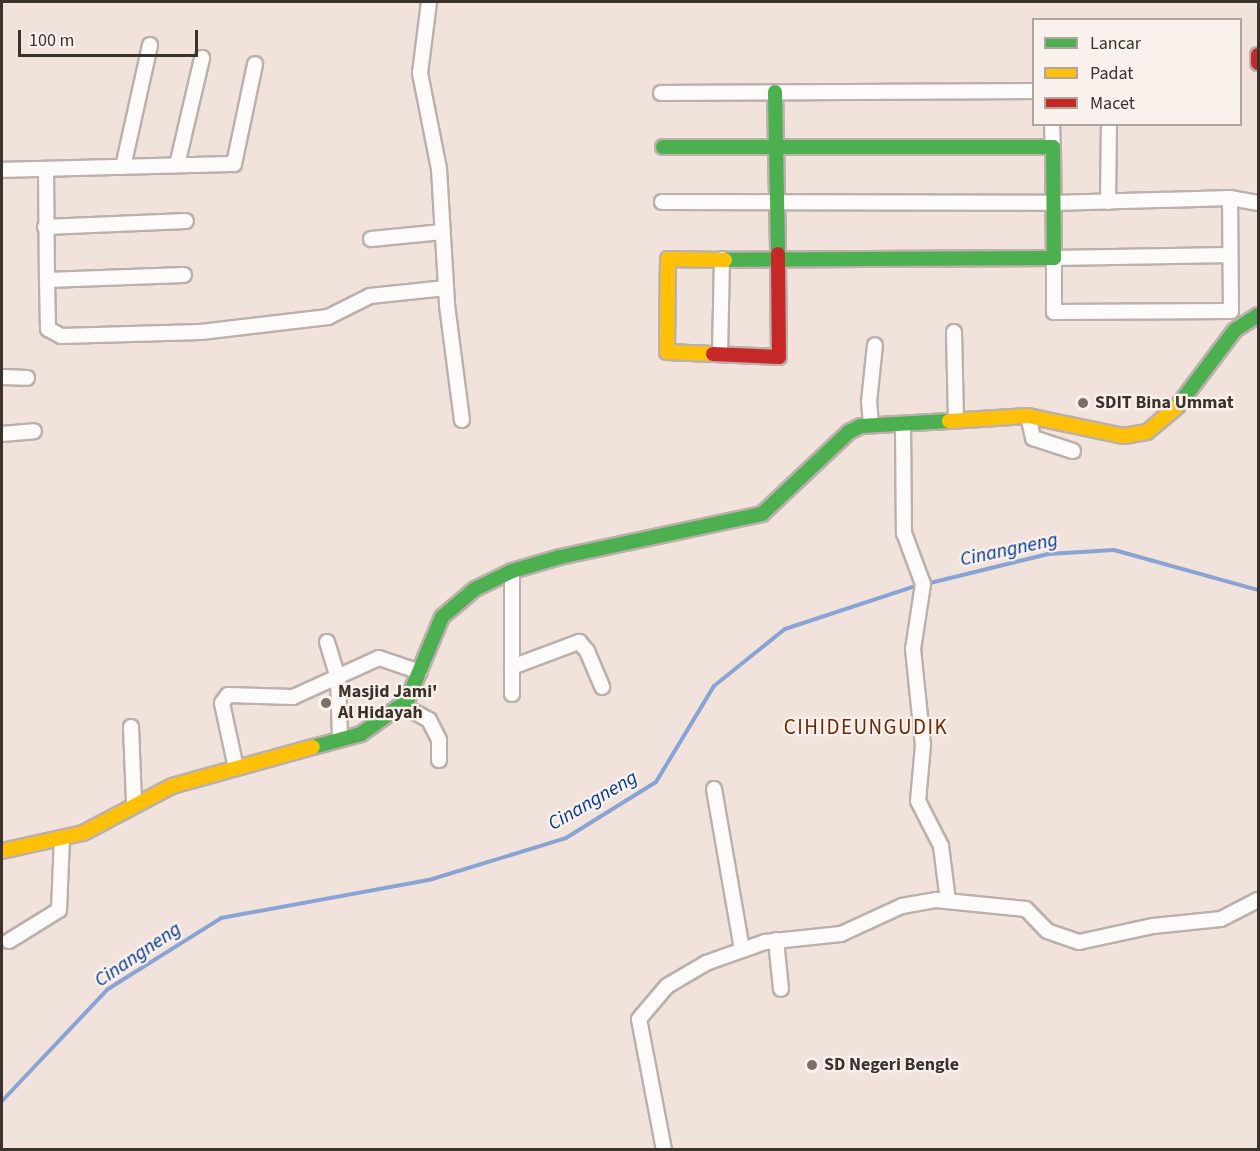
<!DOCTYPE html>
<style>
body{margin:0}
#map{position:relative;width:1260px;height:1151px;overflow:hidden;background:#f1e3db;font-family:"Source Sans 3",sans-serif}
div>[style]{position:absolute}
.stream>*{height:4px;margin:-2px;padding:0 2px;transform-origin:2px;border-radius:2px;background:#89a3d5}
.roads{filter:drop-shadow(2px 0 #bbb0ab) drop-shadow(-2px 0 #bbb0ab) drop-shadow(0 2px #bbb0ab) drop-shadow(0 -2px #bbb0ab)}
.street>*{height:14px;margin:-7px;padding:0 7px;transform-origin:7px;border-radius:7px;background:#fdfbfa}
.fast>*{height:14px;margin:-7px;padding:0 7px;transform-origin:7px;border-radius:7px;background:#4caf50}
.slow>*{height:14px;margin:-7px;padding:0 7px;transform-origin:7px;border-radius:7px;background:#ffc107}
.jam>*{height:14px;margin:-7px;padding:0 7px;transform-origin:7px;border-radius:7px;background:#c62828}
.dots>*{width:16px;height:16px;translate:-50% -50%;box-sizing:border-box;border:3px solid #fbf1ec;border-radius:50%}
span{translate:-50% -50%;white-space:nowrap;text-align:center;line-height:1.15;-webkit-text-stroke:4.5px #fbf1ec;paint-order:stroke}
.poi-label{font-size:18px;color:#3b322c;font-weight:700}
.left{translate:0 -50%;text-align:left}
.water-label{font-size:20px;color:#01398f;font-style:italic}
.quarter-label{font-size:21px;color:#682907;letter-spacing:1.5px}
.frame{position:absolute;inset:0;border:3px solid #3b322c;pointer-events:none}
.legend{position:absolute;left:1032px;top:18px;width:210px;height:108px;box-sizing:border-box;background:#fbf1ec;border:2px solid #aea59f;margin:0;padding:8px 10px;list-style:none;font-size:18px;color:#3b322c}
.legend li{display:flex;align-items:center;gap:12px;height:30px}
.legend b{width:30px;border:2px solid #aea59f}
.scale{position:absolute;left:18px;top:30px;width:180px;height:27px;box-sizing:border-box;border:3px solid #3b322c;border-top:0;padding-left:8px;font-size:18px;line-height:21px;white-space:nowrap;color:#3b322c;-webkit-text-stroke:4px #fbf1ec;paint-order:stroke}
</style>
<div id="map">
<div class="stream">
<i style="left:926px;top:584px;width:126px;rotate:-13.8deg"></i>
<i style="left:1048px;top:554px;width:66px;rotate:-3.5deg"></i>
<i style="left:1114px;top:550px;width:149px;rotate:15.5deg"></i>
<i style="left:2px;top:1101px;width:154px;rotate:-46.6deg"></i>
<i style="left:108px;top:989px;width:133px;rotate:-32.1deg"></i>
<i style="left:221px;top:918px;width:211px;rotate:-10.4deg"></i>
<i style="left:429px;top:880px;width:143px;rotate:-17deg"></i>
<i style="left:566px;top:838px;width:106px;rotate:-31.9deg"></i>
<i style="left:656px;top:782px;width:112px;rotate:-58.9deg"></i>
<i style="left:714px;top:686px;width:91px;rotate:-38.8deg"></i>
<i style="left:785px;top:629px;width:141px;rotate:-18.2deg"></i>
</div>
<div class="roads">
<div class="street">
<i style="left:429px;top:2px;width:72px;rotate:97.2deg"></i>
<i style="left:420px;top:73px;width:98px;rotate:78.8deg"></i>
<i style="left:439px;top:169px;width:136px;rotate:86.6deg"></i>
<i style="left:447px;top:305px;width:116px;rotate:82.6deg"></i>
<i style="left:661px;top:93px;width:373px;rotate:-0.3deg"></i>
<i style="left:1052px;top:124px;width:23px;rotate:88deg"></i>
<i style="left:177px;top:165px;width:110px;rotate:-76.8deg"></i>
<i style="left:123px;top:167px;width:125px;rotate:-77.5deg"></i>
<i style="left:46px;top:169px;width:111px;rotate:89.5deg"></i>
<i style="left:47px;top:280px;width:137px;rotate:-2.1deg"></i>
<i style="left:2px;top:170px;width:232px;rotate:-1.5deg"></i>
<i style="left:234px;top:164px;width:102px;rotate:-78.1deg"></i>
<i style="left:1230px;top:198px;width:113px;rotate:89.5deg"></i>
<i style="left:1231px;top:311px;width:177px;rotate:179.7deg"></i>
<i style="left:1054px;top:312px;width:54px;rotate:-90deg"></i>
<i style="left:1054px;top:258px;width:176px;rotate:-1deg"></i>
<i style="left:662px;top:202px;width:391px;rotate:0.1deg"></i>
<i style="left:1053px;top:203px;width:177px;rotate:-1.6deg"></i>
<i style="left:1230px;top:198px;width:28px;rotate:10deg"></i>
<i style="left:1108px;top:202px;width:78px;rotate:-89.3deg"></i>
<i style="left:45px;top:227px;width:141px;rotate:-2.4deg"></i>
<i style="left:371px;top:239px;width:72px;rotate:-5.6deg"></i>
<i style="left:47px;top:280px;width:49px;rotate:88.8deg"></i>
<i style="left:48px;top:329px;width:15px;rotate:28deg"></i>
<i style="left:61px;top:336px;width:140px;rotate:-1.6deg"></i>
<i style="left:201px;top:332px;width:128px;rotate:-6.7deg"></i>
<i style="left:328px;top:317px;width:47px;rotate:-26.6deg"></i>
<i style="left:370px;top:296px;width:76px;rotate:-6deg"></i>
<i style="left:954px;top:332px;width:88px;rotate:88.7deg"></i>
<i style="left:720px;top:354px;width:95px;rotate:-88.8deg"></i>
<i style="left:2px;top:377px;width:25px;rotate:2deg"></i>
<i style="left:1028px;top:416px;width:23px;rotate:77deg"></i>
<i style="left:1033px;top:438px;width:42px;rotate:18deg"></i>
<i style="left:871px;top:424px;width:22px;rotate:-95deg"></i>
<i style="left:869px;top:402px;width:57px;rotate:-84deg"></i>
<i style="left:903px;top:424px;width:109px;rotate:89.5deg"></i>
<i style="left:904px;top:533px;width:54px;rotate:69.6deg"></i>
<i style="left:923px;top:584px;width:66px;rotate:98.7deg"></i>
<i style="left:913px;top:649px;width:97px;rotate:84.1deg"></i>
<i style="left:923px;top:745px;width:56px;rotate:95.1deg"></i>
<i style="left:918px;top:801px;width:51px;rotate:62.9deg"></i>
<i style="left:941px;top:846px;width:55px;rotate:82.7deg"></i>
<i style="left:2px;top:434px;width:32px;rotate:-5deg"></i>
<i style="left:327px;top:642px;width:37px;rotate:73deg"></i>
<i style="left:338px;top:677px;width:61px;rotate:88.1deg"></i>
<i style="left:512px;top:667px;width:72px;rotate:-20.5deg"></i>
<i style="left:579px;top:642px;width:12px;rotate:48deg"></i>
<i style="left:587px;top:651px;width:39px;rotate:67deg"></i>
<i style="left:512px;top:694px;width:123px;rotate:-90deg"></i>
<i style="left:402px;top:705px;width:31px;rotate:29deg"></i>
<i style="left:429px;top:720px;width:22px;rotate:63deg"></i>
<i style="left:439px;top:740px;width:20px;rotate:90deg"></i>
<i style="left:131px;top:727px;width:76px;rotate:87.7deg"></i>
<i style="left:236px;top:768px;width:66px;rotate:-102.2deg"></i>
<i style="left:222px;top:703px;width:10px;rotate:-53deg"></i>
<i style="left:228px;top:695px;width:65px;rotate:1.8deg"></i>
<i style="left:293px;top:697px;width:94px;rotate:-24.4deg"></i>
<i style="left:379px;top:658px;width:43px;rotate:18.9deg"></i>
<i style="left:714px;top:789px;width:162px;rotate:80.1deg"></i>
<i style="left:776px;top:940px;width:49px;rotate:84.2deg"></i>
<i style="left:9px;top:941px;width:59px;rotate:-31.8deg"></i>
<i style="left:59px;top:910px;width:71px;rotate:-87.6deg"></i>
<i style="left:664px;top:1150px;width:133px;rotate:-100.8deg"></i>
<i style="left:639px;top:1019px;width:43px;rotate:-49.7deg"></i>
<i style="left:667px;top:986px;width:45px;rotate:-30.5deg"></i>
<i style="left:706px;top:963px;width:63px;rotate:-19.6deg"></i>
<i style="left:765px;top:942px;width:76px;rotate:-6deg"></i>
<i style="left:841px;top:934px;width:67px;rotate:-24.7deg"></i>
<i style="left:902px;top:906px;width:35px;rotate:-10deg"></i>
<i style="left:936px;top:900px;width:90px;rotate:5.7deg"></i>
<i style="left:1026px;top:909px;width:30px;rotate:46deg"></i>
<i style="left:1047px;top:931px;width:34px;rotate:19deg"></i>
<i style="left:1079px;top:942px;width:76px;rotate:-12.2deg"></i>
<i style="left:1153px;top:926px;width:68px;rotate:-5.9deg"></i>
<i style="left:1221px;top:919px;width:42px;rotate:-27.2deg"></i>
</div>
<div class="fast">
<i style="left:775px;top:92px;width:162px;rotate:88.9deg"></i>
<i style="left:663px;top:147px;width:390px"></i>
<i style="left:1053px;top:147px;width:111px;rotate:89.5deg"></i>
<i style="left:1054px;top:258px;width:329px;rotate:179.7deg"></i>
<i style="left:1177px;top:407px;width:96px;rotate:-53deg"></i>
<i style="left:1235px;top:330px;width:27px;rotate:-33deg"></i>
<i style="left:313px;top:747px;width:50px;rotate:-15.2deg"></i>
<i style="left:361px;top:734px;width:57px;rotate:-35.7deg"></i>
<i style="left:407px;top:701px;width:91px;rotate:-67.4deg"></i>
<i style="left:442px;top:617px;width:43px;rotate:-40.3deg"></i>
<i style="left:475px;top:589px;width:41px;rotate:-25.9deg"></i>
<i style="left:512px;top:571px;width:50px;rotate:-16.3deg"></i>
<i style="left:560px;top:557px;width:207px;rotate:-12deg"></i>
<i style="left:762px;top:514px;width:120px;rotate:-43.3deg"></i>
<i style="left:849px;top:432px;width:13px;rotate:-27deg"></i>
<i style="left:861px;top:426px;width:88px;rotate:-3.3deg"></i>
</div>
<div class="slow">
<i style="left:713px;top:354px;width:46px;rotate:-177.5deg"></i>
<i style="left:667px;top:352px;width:93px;rotate:-89.4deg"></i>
<i style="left:668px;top:259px;width:57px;rotate:1deg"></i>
<i style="left:949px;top:421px;width:79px;rotate:-3.6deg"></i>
<i style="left:1028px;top:416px;width:98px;rotate:11.8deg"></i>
<i style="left:1124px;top:436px;width:23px;rotate:-10deg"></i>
<i style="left:1147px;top:432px;width:39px;rotate:-40deg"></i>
<i style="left:2px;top:851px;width:83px;rotate:-12.5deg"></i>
<i style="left:83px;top:833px;width:101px;rotate:-27.8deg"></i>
<i style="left:172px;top:786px;width:146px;rotate:-15.5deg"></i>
</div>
<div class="jam">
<i style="left:1258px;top:55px;width:8px;rotate:90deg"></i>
<i style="left:713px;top:354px;width:66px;rotate:2.6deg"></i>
<i style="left:779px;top:357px;width:103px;rotate:-90.6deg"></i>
</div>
</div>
<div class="dots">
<i style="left:1083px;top:403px;background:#7b7069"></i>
<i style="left:326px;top:703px;background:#7b7069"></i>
<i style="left:812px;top:1065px;background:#7b7069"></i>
</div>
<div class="poi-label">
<span class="left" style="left:1095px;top:403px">SDIT Bina Ummat</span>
<span class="left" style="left:338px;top:703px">Masjid Jami'<br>Al Hidayah</span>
<span class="left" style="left:824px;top:1065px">SD Negeri Bengle</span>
</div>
<div class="water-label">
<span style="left:1009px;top:550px;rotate:-12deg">Cinangneng</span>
<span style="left:593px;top:801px;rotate:-30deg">Cinangneng</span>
<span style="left:138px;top:955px;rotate:-34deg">Cinangneng</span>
</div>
<div class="quarter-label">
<span style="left:866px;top:727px">CIHIDEUNGUDIK</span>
</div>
<div class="frame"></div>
<ul class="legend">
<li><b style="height:8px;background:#4caf50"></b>Lancar</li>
<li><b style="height:8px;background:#ffc107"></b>Padat</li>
<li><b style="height:8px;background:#c62828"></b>Macet</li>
</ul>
<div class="scale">100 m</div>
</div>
